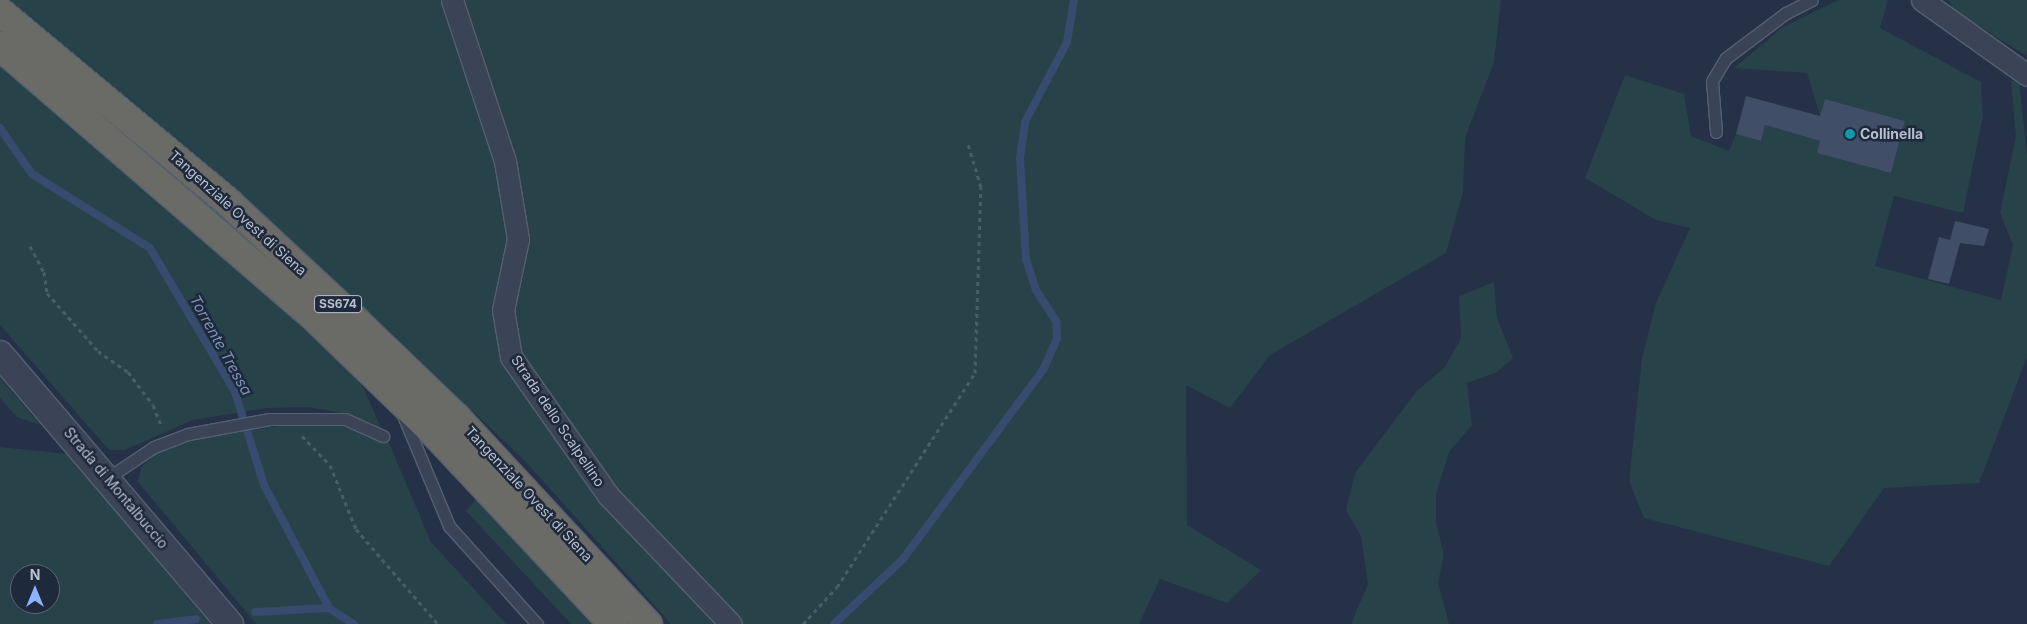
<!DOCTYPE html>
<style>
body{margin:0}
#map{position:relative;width:2027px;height:624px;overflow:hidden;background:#253147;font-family:Inter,sans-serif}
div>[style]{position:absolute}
.green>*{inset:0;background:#274248}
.stream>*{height:8px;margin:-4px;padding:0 4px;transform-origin:4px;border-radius:4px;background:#374b6f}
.building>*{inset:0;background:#414e67}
.path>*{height:3px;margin-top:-1.5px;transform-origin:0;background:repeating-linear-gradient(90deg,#465f63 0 4px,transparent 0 8px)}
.roads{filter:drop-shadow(1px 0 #555f70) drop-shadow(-1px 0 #555f70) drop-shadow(0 1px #555f70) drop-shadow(0 -1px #555f70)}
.service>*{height:11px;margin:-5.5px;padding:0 5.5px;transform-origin:5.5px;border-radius:5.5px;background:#3a4456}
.minor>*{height:21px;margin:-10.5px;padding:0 10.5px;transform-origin:10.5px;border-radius:10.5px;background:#3a4456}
.tertiary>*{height:26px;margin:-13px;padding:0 13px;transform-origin:13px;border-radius:13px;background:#3a4456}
.trunk>*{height:28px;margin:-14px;padding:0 14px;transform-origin:14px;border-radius:14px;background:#6a6a66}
.dots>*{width:14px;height:14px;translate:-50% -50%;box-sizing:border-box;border:2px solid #1e293b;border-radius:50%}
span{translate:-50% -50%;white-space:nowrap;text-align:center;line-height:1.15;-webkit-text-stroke:5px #1e293b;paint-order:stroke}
.shield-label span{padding:1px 4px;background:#1e293b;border:1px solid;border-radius:4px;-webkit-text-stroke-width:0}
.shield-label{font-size:12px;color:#b8bfcf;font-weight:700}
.poi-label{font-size:14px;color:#b8bfcf;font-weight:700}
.left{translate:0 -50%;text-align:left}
.street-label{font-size:14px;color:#b8bfcf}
.water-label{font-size:15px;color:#7c93b9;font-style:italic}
.north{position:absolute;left:10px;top:564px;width:50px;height:50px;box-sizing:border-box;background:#1e293b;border:1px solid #5c6576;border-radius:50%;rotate:0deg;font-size:14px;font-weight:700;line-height:20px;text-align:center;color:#b8bfcf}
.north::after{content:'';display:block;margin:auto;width:18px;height:22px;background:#8db2ff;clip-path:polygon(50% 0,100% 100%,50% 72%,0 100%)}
</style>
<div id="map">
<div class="green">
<i style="clip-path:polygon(8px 0,1501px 0,1494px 62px,1465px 138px,1463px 192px,1446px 253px,1270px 355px,1230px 408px,1186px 385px,1187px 525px,1261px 570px,1227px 603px,1160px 579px,1139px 624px,671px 624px,526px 462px,389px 331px,240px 193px)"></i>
<i style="clip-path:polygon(1838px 0,1888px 0,1880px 28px,1981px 82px,1983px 116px,1963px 213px,1894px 196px,1875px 266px,2001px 300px,2013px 245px,2000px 213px,2016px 136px,2011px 81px,2019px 81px,2027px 154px,2027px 357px,1979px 483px,1884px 488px,1829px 566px,1644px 518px,1629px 481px,1642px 358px,1656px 303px,1690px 228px,1656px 220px,1585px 178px,1625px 75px,1684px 94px,1691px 136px,1729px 151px,1736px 134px,1761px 141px,1765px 125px,1820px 141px,1818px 153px,1891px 173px,1905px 121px,1825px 99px,1820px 116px,1807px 73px,1734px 68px,1783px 27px)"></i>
<i style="clip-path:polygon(1949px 0,2027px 0,2027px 56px,1953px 10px)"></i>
<i style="clip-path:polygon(0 65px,181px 216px,352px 373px,364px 389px,381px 428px,348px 414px,308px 407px,267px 408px,193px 420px,125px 450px,109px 450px,0 325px)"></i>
<i style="clip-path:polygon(1494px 282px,1497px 318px,1513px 358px,1497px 372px,1467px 383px,1472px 425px,1449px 452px,1436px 494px,1436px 522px,1444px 555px,1438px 582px,1449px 624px,1351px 624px,1368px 584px,1361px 536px,1346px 510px,1355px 473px,1416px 392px,1445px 367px,1461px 338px,1459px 296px)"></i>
<i style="clip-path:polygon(0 378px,40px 425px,17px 417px,0 398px)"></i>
<i style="clip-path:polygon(309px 421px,347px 426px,389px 443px,431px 542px,506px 624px,256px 624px,138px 482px,141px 468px,157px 453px,190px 440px)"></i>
<i style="clip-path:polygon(evenodd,0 447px,68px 454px,210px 624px,0 624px,0 447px,20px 574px,50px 574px,50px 604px,20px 604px,20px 574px)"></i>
<i style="clip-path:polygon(475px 500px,483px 501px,595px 624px,571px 624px,466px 511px)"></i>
</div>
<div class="stream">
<i style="left:0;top:128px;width:56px;rotate:55.2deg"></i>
<i style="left:32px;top:174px;width:139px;rotate:32.1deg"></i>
<i style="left:150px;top:248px;width:167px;rotate:59.4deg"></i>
<i style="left:235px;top:392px;width:97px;rotate:72.7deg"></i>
<i style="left:264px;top:485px;width:139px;rotate:62.1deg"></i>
<i style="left:329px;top:608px;width:30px;rotate:33deg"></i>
<i style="left:255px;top:612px;width:74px;rotate:-3.1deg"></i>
<i style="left:157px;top:624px;width:39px;rotate:-7deg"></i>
<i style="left:834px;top:624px;width:95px;rotate:-43.3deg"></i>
<i style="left:903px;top:559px;width:235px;rotate:-53.5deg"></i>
<i style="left:1043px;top:370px;width:35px;rotate:-66deg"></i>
<i style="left:1057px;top:338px;width:17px;rotate:-93deg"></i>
<i style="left:1056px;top:321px;width:37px;rotate:-123deg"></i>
<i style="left:1036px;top:290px;width:33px;rotate:-108deg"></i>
<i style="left:1026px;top:259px;width:101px;rotate:-93.4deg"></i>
<i style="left:1020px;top:158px;width:36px;rotate:-82deg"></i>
<i style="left:1025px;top:122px;width:90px;rotate:-62.3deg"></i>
<i style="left:1067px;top:42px;width:43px;rotate:-80.5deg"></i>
</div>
<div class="building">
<i style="clip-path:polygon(1746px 96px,1820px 116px,1825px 99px,1905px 121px,1891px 173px,1817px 153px,1820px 141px,1765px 125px,1761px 141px,1736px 134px)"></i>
<i style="clip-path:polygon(1955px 221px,1989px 229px,1984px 246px,1960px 243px,1949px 284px,1928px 279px,1939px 237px,1950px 240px)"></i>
</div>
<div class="path">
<i style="left:30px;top:246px;width:30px;rotate:62deg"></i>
<i style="left:44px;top:272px;width:21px;rotate:82deg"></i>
<i style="left:47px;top:293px;width:77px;rotate:48.7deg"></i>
<i style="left:98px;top:351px;width:37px;rotate:35deg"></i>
<i style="left:128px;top:372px;width:41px;rotate:52.9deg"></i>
<i style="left:153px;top:405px;width:24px;rotate:68deg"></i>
<i style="left:302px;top:436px;width:40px;rotate:46deg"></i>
<i style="left:330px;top:465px;width:69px;rotate:67.9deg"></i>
<i style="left:356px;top:529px;width:125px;rotate:49.2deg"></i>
<i style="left:803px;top:624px;width:50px;rotate:-47.4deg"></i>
<i style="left:837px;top:587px;width:255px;rotate:-57.2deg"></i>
<i style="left:975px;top:373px;width:186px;rotate:-88.2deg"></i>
<i style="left:981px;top:187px;width:48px;rotate:-106.9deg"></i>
</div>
<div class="roads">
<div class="service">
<i style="left:1716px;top:132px;width:51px;rotate:-94.5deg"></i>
<i style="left:1712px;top:81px;width:27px;rotate:-59deg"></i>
<i style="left:1726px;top:58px;width:75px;rotate:-36.9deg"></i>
<i style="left:1786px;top:13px;width:29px;rotate:-27deg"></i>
<i style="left:402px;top:413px;width:122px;rotate:67.4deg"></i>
<i style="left:449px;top:526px;width:132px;rotate:48.1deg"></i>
<i style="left:109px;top:477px;width:54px;rotate:-33.7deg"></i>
<i style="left:154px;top:447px;width:36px;rotate:-21deg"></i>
<i style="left:188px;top:434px;width:83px;rotate:-10.4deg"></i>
<i style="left:270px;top:419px;width:75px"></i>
<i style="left:345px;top:419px;width:42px;rotate:24.1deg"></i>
</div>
<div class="minor">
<i style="left:452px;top:0;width:169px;rotate:71.8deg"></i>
<i style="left:505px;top:161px;width:79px;rotate:80.5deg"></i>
<i style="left:518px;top:239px;width:73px;rotate:101.9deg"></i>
<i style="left:503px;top:310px;width:48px;rotate:80.3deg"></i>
<i style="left:511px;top:357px;width:169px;rotate:54.9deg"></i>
<i style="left:608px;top:495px;width:178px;rotate:46.4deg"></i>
<i style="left:1922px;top:0;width:129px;rotate:35.5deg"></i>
</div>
<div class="tertiary">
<i style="left:0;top:354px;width:355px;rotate:49.6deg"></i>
</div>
<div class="trunk">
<i style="left:0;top:12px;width:297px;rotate:39.8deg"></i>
<i style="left:228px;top:202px;width:175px;rotate:42.9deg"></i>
<i style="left:356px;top:321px;width:140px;rotate:43.8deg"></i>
<i style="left:457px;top:418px;width:281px;rotate:47.2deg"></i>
<i style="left:0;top:46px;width:419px;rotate:40.8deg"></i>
<i style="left:317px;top:320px;width:167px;rotate:44deg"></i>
<i style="left:437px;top:436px;width:258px;rotate:46.9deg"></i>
</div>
</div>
<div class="dots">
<i style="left:1850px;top:134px;background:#0f9aa8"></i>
</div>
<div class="shield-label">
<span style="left:338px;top:304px">SS674</span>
</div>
<div class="poi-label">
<span class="left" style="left:1860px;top:134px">Collinella</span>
</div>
<div class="street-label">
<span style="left:238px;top:213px;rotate:42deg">Tangenziale Ovest di Siena</span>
<span style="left:558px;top:421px;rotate:56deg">Strada dello Scalpellino</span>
<span style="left:116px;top:488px;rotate:50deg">Strada di Montalbuccio</span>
<span style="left:529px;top:494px;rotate:47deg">Tangenziale Ovest di Siena</span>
</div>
<div class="water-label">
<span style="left:221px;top:345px;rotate:61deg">Torrente Tressa</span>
</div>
<div class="north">N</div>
</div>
